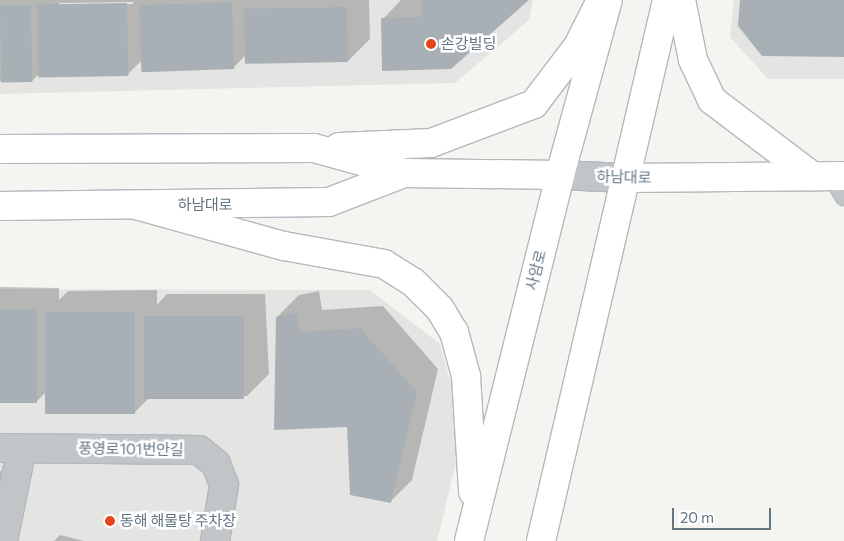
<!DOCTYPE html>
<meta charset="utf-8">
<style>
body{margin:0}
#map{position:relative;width:844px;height:541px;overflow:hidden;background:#f4f4f0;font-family:Commissioner,"Noto Sans KR",sans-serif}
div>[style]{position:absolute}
.built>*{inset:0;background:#e4e5e3}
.shadow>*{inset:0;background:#0003}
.building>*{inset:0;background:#a8b0b5;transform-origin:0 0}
.roads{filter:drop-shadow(1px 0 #b3b9bd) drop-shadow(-1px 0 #b3b9bd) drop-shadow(0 1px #b3b9bd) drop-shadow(0 -1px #b3b9bd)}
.service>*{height:19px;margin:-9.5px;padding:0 9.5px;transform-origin:9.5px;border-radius:9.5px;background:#c1c5c8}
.minor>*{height:28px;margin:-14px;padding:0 14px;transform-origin:14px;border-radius:14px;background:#c1c5c8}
.tertiary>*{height:28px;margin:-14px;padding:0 14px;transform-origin:14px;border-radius:14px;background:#c1c5c8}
.secondary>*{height:28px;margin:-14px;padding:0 14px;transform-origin:14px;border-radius:14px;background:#fff}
.primary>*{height:28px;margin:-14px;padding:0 14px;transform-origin:14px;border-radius:14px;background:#fff}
.dots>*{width:14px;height:14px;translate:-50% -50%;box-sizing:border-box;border:2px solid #fff;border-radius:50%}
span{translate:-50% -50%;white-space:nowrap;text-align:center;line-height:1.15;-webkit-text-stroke:5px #fff;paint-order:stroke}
.poi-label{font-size:15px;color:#627582}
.left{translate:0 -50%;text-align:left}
.street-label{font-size:15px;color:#627582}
.scale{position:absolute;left:672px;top:508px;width:99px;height:22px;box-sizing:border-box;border:2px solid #627582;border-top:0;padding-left:6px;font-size:15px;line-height:18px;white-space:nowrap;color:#627582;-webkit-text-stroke:4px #fff;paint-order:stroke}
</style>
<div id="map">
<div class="built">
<i style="clip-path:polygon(0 0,533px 0,529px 20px,455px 83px,0 94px)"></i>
<i style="clip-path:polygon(734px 0,844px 0,844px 79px,768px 79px,730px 37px)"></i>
<i style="clip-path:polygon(0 289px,370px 290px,440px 344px,464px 430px,437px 541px,0 541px)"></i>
</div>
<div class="shadow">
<i style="clip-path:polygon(evenodd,0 0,369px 0,370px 39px,348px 61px,246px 55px,233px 68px,141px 61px,128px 74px,40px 73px,32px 81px,0 81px,0 0,133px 2px,133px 4px,59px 6px,59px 3px,133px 2px)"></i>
<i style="clip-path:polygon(401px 0,527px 0,451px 68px,383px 19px)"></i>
<i style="clip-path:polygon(0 287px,59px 288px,59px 300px,68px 291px,157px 290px,157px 305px,167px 294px,265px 294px,269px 374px,247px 396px,150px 397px,135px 412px,46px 392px,36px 402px,0 402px)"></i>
<i style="clip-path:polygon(319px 291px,322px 310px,383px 306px,438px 369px,412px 480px,390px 502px,348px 426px,277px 317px,299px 295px)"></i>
<i style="clip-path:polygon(0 471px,6px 472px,0 496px)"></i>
<i style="clip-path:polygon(60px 535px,84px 541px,54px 541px)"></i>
</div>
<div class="building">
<i style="clip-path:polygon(421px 0,529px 0,451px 69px,382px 71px,381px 18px,421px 17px)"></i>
<i style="clip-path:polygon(740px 0,844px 0,844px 57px,762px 56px,738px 26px)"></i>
<i style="left:232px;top:2px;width:67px;height:93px;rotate:88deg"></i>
<i style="left:127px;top:3px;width:73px;height:90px;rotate:89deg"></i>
<i style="left:31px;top:5px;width:77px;height:31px;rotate:89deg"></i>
<i style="left:347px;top:7px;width:55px;height:103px;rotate:89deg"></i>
<i style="left:0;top:309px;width:37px;height:94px"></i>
<i style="left:45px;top:312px;width:90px;height:102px"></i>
<i style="clip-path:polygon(297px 313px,300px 332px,360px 328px,417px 392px,391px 503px,350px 495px,347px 427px,274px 430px,276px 317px)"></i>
<i style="left:144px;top:316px;width:100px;height:83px"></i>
</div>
<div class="roads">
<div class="service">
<i style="left:833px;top:176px;width:22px;rotate:60deg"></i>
</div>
<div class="minor">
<i style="left:0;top:448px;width:199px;rotate:0.6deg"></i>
<i style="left:199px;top:450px;width:22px;rotate:39deg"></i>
<i style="left:216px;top:464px;width:22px;rotate:69deg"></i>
<i style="left:224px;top:485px;width:57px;rotate:99.1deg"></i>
<i style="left:3px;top:541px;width:95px;rotate:-78.5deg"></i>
</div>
<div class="tertiary">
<i style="left:560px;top:175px;width:65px;rotate:2.6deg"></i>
</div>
<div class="secondary">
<i style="left:339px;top:147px;width:92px;rotate:-2.5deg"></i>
<i style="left:431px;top:143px;width:110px;rotate:-20.7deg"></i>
<i style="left:534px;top:104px;width:73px;rotate:-52.8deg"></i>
<i style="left:578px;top:46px;width:51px;rotate:-63.4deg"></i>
<i style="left:0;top:149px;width:314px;rotate:-0.2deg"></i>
<i style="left:314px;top:148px;width:93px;rotate:15.5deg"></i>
<i style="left:404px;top:173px;width:156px;rotate:0.7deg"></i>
<i style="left:625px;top:178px;width:219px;rotate:-0.5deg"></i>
<i style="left:0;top:206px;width:329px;rotate:-0.7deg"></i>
<i style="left:329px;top:202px;width:80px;rotate:-21.1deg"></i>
</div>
<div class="primary">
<i style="left:681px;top:0;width:61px;rotate:78.7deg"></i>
<i style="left:693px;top:60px;width:44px;rotate:64.6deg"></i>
<i style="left:712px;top:100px;width:126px;rotate:37.2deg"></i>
<i style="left:136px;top:205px;width:154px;rotate:15.5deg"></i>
<i style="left:284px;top:246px;width:102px;rotate:10.2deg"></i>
<i style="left:384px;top:264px;width:34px;rotate:32deg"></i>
<i style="left:413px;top:282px;width:38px;rotate:45deg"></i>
<i style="left:440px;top:309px;width:27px;rotate:59deg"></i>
<i style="left:454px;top:332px;width:46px;rotate:74.7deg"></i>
<i style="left:466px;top:376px;width:116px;rotate:86.5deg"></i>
<i style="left:469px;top:541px;width:377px;rotate:-76deg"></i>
<i style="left:560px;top:175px;width:181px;rotate:-74.7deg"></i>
<i style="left:541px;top:541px;width:555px;rotate:-76.89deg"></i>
</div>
</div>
<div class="dots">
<i style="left:431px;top:44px;background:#e7441c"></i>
<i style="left:110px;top:521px;background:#e7441c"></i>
</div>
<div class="poi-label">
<span class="left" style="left:441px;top:44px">손강빌딩</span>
<span class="left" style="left:120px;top:521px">동해 해물탕 주차장</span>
</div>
<div class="street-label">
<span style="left:624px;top:177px;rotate:1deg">하남대로</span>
<span style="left:205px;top:205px">하남대로</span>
<span style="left:536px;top:270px;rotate:-76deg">사암로</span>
<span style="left:131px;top:449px;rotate:1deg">풍영로101번안길</span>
</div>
<div class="scale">20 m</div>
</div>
